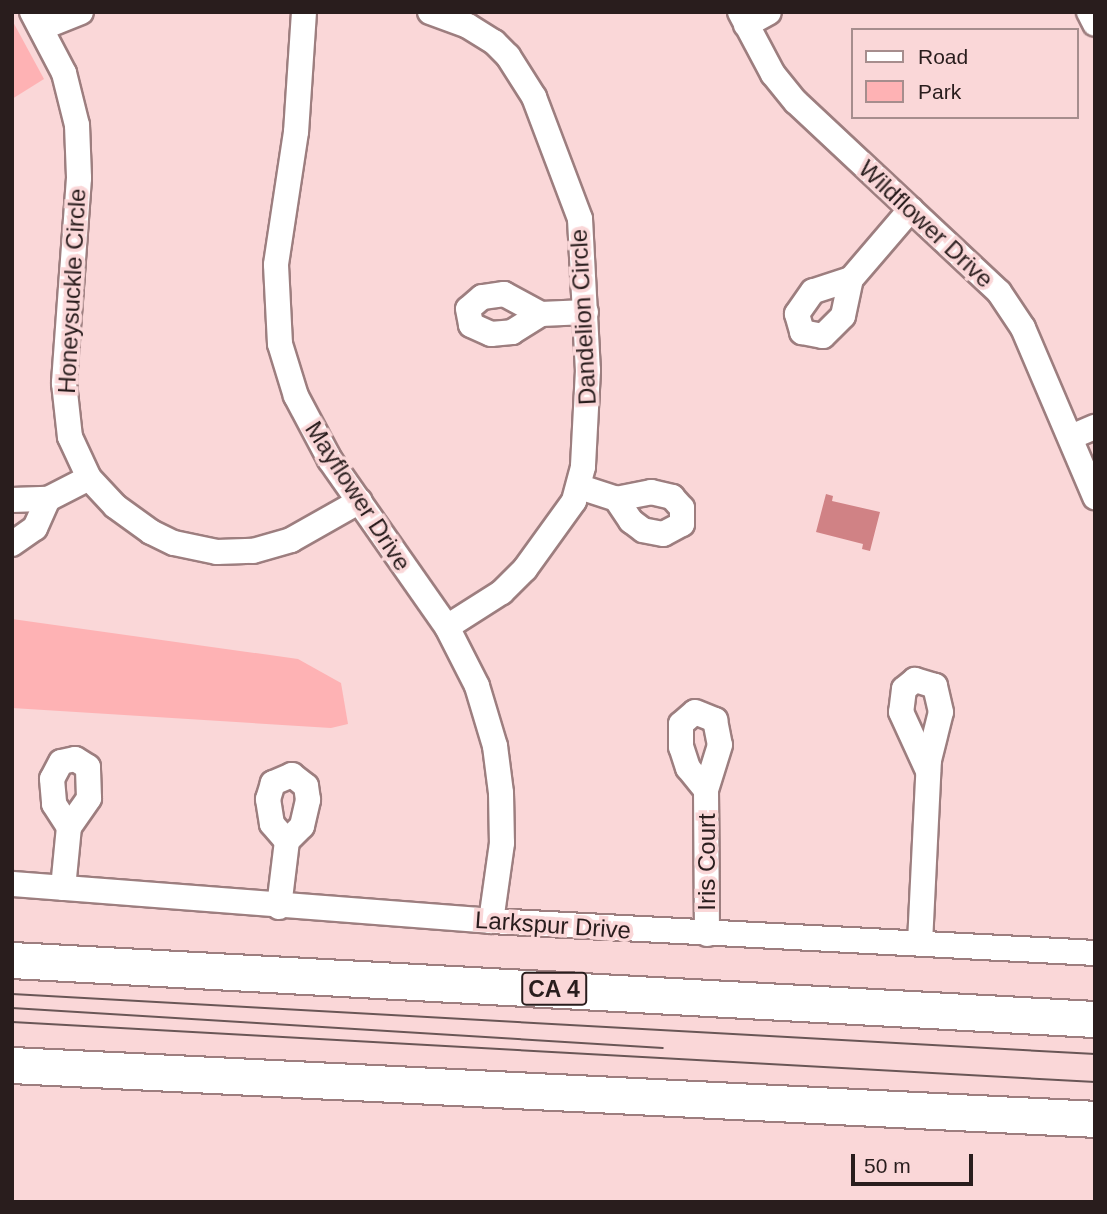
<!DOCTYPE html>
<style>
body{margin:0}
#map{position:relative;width:1107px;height:1214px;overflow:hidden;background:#fad7d8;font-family:Helvetica,sans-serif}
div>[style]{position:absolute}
.green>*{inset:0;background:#feb2b4}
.water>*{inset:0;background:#d08285}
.roads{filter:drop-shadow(2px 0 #9d7e7f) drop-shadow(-2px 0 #9d7e7f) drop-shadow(0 2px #9d7e7f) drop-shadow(0 -2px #9d7e7f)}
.minor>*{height:24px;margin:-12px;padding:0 12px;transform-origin:12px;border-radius:12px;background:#fff}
.highway>*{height:35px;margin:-17.5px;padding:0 17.5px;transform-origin:17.5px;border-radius:17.5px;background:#fff}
.tram>*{height:2px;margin:-1px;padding:0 1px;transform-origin:1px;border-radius:1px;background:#695656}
span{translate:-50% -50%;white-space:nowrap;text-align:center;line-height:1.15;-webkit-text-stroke:7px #fad7d8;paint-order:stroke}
.shield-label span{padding:2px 5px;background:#fad7d8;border:2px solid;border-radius:5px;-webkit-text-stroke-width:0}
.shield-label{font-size:23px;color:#291d1d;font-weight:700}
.street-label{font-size:24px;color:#291d1d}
.frame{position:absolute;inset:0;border:14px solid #291d1d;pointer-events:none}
.legend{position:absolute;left:851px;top:28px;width:228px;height:91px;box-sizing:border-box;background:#fad7d8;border:2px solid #a68d8d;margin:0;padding:9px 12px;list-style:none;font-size:21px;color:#291d1d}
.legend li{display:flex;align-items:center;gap:14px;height:35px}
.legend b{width:35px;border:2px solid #a68d8d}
.scale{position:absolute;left:851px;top:1154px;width:122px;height:32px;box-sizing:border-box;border:4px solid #291d1d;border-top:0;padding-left:9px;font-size:21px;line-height:24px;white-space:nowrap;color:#291d1d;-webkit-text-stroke:5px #fad7d8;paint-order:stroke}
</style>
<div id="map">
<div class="green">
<i style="clip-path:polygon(12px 20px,44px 79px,12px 99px)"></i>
<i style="clip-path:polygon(12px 619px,298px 659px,341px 683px,348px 724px,331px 728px,12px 708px)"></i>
</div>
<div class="water">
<i style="clip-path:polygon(826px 494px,833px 496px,832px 501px,880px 512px,870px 551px,862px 549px,863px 544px,816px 532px)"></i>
</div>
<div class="roads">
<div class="minor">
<i style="left:32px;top:12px;width:69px;rotate:62.3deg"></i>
<i style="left:64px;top:73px;width:54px;rotate:76deg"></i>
<i style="left:77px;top:125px;width:53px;rotate:87.8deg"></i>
<i style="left:79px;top:178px;width:206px;rotate:94.2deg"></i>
<i style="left:64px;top:383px;width:54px;rotate:83.7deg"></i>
<i style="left:70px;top:437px;width:45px;rotate:65.1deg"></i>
<i style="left:89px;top:478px;width:38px;rotate:47deg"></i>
<i style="left:115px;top:506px;width:44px;rotate:35.8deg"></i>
<i style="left:151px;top:532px;width:25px;rotate:26deg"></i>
<i style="left:174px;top:543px;width:44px;rotate:11.8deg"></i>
<i style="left:217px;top:552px;width:36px;rotate:-2deg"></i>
<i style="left:253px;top:551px;width:40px;rotate:-16deg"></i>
<i style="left:291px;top:540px;width:79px;rotate:-29.5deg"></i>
<i style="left:304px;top:12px;width:120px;rotate:93.8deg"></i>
<i style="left:296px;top:132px;width:134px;rotate:98.6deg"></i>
<i style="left:276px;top:265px;width:79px;rotate:87.1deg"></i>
<i style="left:280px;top:344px;width:54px;rotate:72.9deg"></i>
<i style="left:296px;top:396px;width:72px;rotate:62deg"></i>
<i style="left:330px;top:460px;width:204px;rotate:55deg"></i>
<i style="left:447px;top:627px;width:66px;rotate:63deg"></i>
<i style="left:477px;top:686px;width:63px;rotate:73.3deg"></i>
<i style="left:495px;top:746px;width:47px;rotate:82.7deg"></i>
<i style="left:501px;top:793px;width:50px;rotate:88.9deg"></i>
<i style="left:502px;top:843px;width:79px;rotate:98deg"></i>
<i style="left:430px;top:12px;width:40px;rotate:20.2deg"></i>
<i style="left:468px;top:26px;width:31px;rotate:32deg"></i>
<i style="left:494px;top:42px;width:20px;rotate:45deg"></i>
<i style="left:508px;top:56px;width:49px;rotate:57.6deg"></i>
<i style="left:534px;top:97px;width:130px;rotate:69.3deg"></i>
<i style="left:580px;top:219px;width:151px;rotate:87deg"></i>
<i style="left:588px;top:370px;width:97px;rotate:93deg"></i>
<i style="left:583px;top:467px;width:35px;rotate:105deg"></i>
<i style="left:574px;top:501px;width:84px;rotate:125.8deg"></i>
<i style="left:525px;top:569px;width:33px;rotate:135deg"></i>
<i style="left:502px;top:592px;width:65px;rotate:147.5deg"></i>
<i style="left:740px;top:12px;width:70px;rotate:62deg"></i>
<i style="left:773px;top:74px;width:36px;rotate:51deg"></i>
<i style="left:796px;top:102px;width:278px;rotate:43.1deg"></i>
<i style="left:999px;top:292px;width:43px;rotate:56.3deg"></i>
<i style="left:1023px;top:328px;width:184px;rotate:66.9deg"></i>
<i style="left:1089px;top:12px;width:13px;rotate:63deg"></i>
<i style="left:746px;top:25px;width:26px;rotate:-29deg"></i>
<i style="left:41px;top:28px;width:43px;rotate:-21.8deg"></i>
<i style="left:851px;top:279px;width:40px;rotate:162deg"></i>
<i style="left:813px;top:291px;width:28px;rotate:125deg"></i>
<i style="left:797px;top:314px;width:19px;rotate:74deg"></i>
<i style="left:802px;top:332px;width:21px;rotate:11deg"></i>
<i style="left:823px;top:336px;width:28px;rotate:-45deg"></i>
<i style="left:843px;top:316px;width:38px;rotate:-78deg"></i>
<i style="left:851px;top:279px;width:92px;rotate:-49.4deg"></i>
<i style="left:541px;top:314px;width:42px;rotate:-151.6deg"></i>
<i style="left:504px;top:294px;width:22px;rotate:172deg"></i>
<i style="left:482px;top:297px;width:18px;rotate:139deg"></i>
<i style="left:468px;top:309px;width:16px;rotate:79deg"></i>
<i style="left:471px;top:325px;width:22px;rotate:24deg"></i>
<i style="left:491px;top:334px;width:21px;rotate:-5deg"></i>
<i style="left:512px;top:332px;width:34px;rotate:-32deg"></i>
<i style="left:541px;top:314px;width:45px;rotate:-2.5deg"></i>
<i style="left:1071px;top:437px;width:26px;rotate:-23deg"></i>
<i style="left:580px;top:487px;width:38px;rotate:18deg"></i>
<i style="left:616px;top:499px;width:36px;rotate:-11deg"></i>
<i style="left:651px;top:492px;width:22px;rotate:13deg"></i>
<i style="left:672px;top:497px;width:15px;rotate:48deg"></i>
<i style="left:682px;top:508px;width:16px;rotate:90deg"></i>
<i style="left:682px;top:524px;width:21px;rotate:152deg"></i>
<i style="left:663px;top:534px;width:20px;rotate:-169deg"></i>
<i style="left:643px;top:530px;width:15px;rotate:-143deg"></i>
<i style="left:631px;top:521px;width:27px;rotate:-124deg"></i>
<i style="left:12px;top:500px;width:36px;rotate:-2deg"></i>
<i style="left:48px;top:499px;width:46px;rotate:-27.1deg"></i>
<i style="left:12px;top:544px;width:28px;rotate:-35deg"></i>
<i style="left:35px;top:528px;width:32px;rotate:-66deg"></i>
<i style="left:706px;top:790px;width:28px;rotate:-129deg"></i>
<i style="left:688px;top:768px;width:22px;rotate:-108deg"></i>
<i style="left:681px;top:747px;width:23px;rotate:-90deg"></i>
<i style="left:681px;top:724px;width:18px;rotate:-41deg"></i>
<i style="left:695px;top:712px;width:22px;rotate:22deg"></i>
<i style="left:715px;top:720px;width:25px;rotate:79deg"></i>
<i style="left:720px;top:745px;width:47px;rotate:107.3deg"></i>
<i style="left:706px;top:790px;width:144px;rotate:89.6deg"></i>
<i style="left:12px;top:884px;width:480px;rotate:4.4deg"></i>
<i style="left:491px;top:921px;width:605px;rotate:3.03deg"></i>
<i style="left:63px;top:888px;width:61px;rotate:-84.4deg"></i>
<i style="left:69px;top:827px;width:35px;rotate:-55deg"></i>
<i style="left:89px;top:798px;width:31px;rotate:-92deg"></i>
<i style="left:88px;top:767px;width:15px;rotate:-148deg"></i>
<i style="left:75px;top:759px;width:14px;rotate:168deg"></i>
<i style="left:61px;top:762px;width:19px;rotate:118deg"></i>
<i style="left:52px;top:779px;width:25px;rotate:85deg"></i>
<i style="left:54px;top:804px;width:27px;rotate:57deg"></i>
<i style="left:279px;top:907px;width:66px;rotate:-83.1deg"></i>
<i style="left:287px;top:841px;width:21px;rotate:-45deg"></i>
<i style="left:302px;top:826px;width:27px;rotate:-77deg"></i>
<i style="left:308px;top:800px;width:14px;rotate:-98deg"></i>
<i style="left:306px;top:786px;width:18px;rotate:-142deg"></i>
<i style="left:292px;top:775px;width:21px;rotate:157deg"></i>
<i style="left:273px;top:783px;width:17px;rotate:107deg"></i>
<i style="left:268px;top:799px;width:25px;rotate:81deg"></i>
<i style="left:272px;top:824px;width:23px;rotate:49deg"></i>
<i style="left:920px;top:943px;width:183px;rotate:-87.2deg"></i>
<i style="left:929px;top:760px;width:49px;rotate:-76deg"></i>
<i style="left:941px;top:712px;width:27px;rotate:-103deg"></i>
<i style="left:935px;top:686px;width:21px;rotate:-163deg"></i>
<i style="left:915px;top:680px;width:14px;rotate:141deg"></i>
<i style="left:904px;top:689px;width:23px;rotate:97deg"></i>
<i style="left:901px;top:712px;width:65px;rotate:65.4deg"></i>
</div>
<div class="highway">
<i style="left:12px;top:960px;width:1085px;rotate:3.12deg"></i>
<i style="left:12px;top:1065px;width:1084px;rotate:2.85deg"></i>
</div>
</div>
<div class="tram">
<i style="left:12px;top:994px;width:1085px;rotate:3.17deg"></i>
<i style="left:12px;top:1008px;width:652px;rotate:3.52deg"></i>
<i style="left:12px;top:1022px;width:1085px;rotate:3.17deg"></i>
</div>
<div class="shield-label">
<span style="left:554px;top:989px">CA 4</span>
</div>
<div class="street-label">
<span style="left:926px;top:224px;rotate:43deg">Wildflower Drive</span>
<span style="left:72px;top:291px;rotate:-87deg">Honeysuckle Circle</span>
<span style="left:583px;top:317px;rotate:-93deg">Dandelion Circle</span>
<span style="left:358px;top:496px;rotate:57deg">Mayflower Drive</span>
<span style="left:707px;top:862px;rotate:-90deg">Iris Court</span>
<span style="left:553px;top:925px;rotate:4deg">Larkspur Drive</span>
</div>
<div class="frame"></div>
<ul class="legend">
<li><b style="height:9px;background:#fff"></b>Road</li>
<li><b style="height:19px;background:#feb2b4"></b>Park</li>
</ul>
<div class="scale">50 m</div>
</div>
